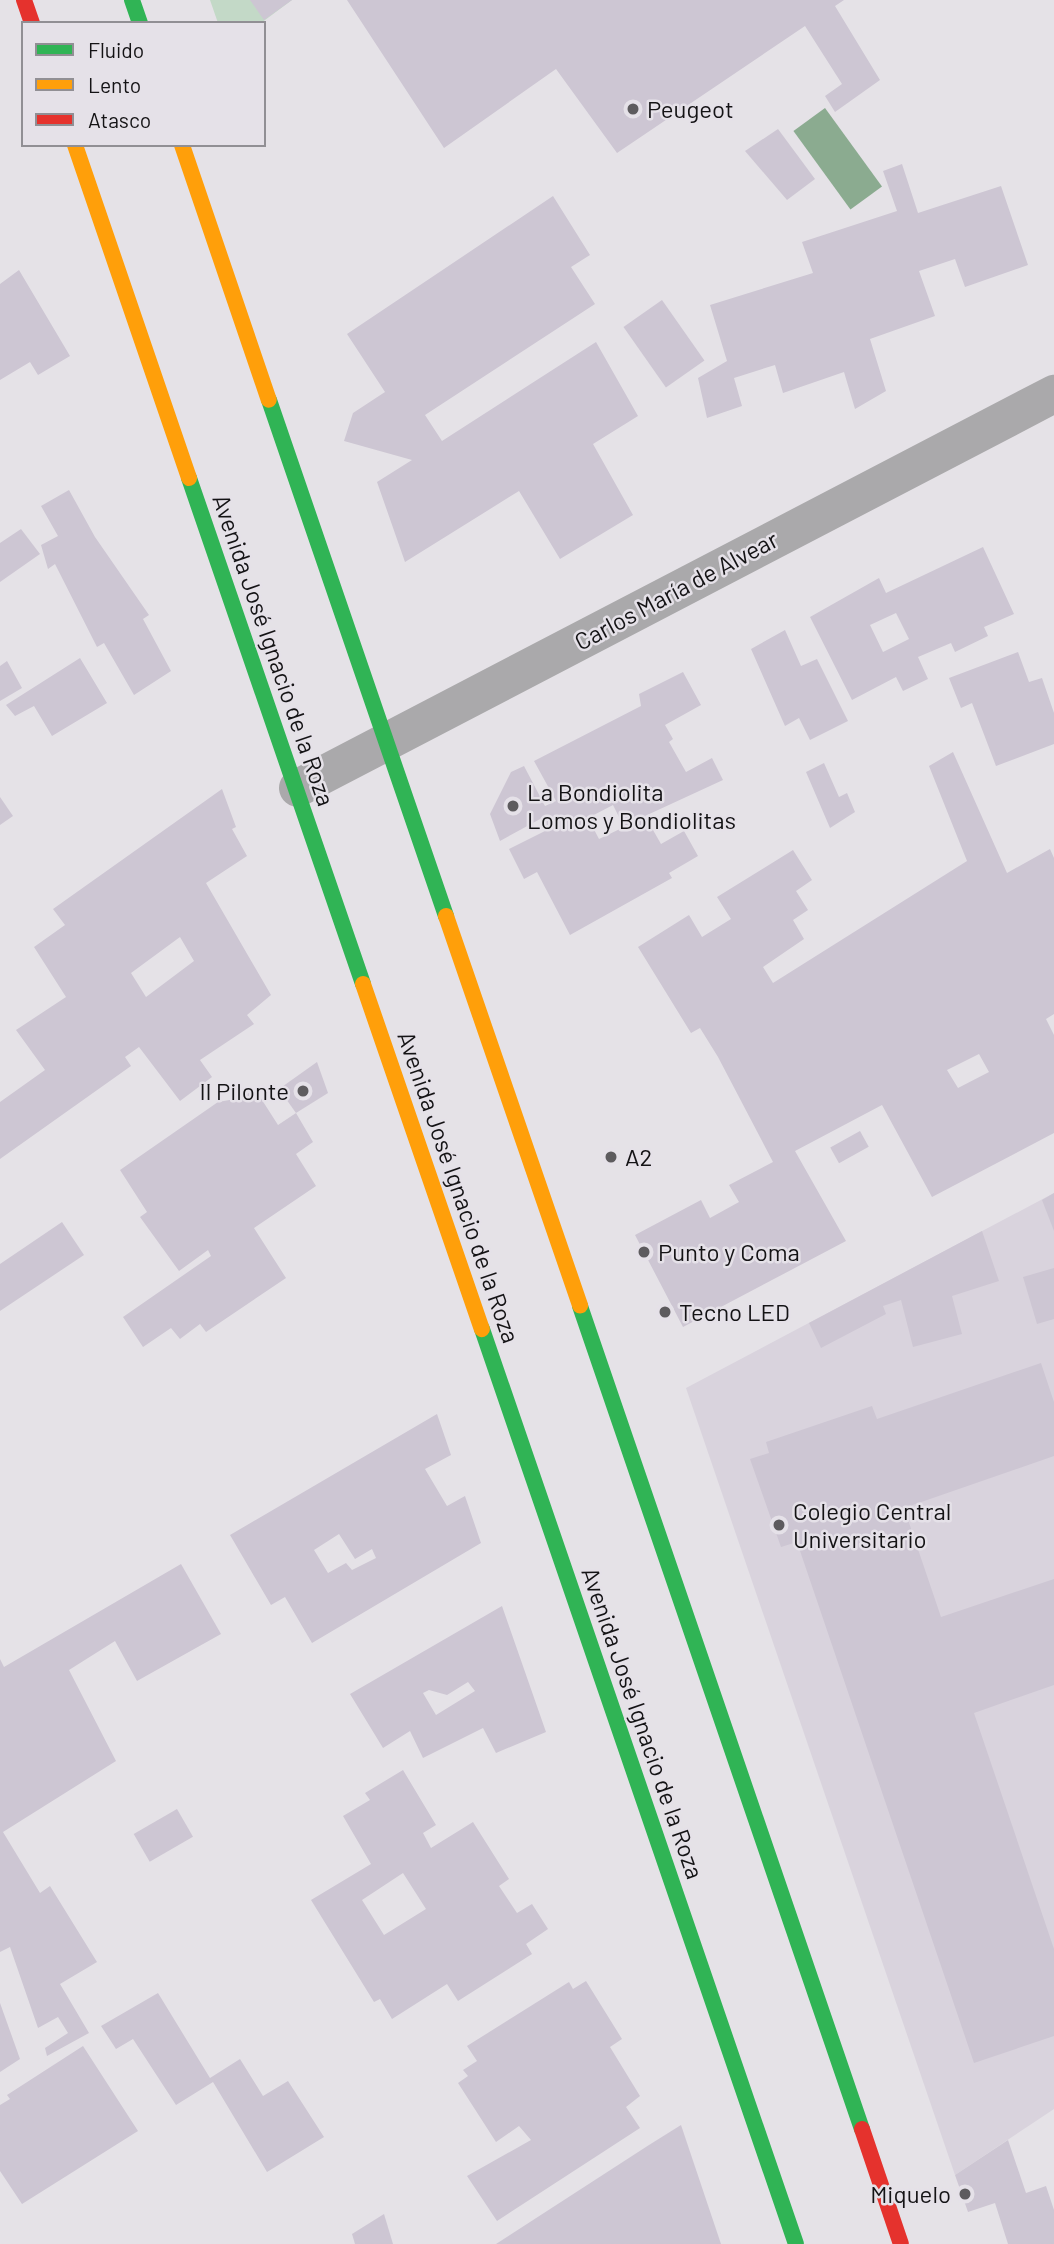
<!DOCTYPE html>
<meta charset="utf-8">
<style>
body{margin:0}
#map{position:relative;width:1054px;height:2244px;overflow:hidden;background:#e5e2e7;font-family:Barlow,sans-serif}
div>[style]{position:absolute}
.built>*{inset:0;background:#d9d3dd}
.green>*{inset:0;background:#c3d9c7}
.water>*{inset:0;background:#8bab90;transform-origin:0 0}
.building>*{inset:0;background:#cdc6d3;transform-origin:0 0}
.street>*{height:38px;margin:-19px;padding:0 19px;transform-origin:19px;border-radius:19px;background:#aaa9ab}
.fast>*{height:16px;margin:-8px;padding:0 8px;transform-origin:8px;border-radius:8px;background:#30b455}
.slow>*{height:16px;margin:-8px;padding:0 8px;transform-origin:8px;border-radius:8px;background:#ff9f0a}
.jam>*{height:16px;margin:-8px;padding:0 8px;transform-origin:8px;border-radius:8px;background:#e5322d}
.dots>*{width:19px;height:19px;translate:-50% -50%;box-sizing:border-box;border:4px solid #e5e1e8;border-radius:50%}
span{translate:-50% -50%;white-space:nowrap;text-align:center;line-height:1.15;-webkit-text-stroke:5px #e5e1e8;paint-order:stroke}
.poi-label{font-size:24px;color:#141315}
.left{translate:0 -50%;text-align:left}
.right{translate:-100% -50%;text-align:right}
.street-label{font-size:24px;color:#141315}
.legend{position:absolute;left:21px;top:21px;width:245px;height:126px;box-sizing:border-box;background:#e5e1e8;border:2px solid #918f94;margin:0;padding:9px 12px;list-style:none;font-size:21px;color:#141315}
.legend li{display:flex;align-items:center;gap:14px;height:35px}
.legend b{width:35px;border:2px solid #918f94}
</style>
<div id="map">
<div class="built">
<i style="clip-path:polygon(1054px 1193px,1054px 2109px,955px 2175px,686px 1388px)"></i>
</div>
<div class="green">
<i style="clip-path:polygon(210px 0,292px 0,261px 23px,218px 23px)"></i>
</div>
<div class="water">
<i style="left:825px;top:108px;width:97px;height:39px;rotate:54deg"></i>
</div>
<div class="building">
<i style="clip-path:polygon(250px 0,292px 0,264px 20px)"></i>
<i style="clip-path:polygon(347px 0,844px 0,835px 6px,880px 80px,835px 112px,825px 96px,842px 84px,805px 26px,617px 153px,556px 69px,444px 148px)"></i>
<i style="clip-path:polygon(778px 129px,815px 179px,787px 200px,745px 151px)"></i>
<i style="clip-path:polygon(902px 164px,918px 213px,1001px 186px,1028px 265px,965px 287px,955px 259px,919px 271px,935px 316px,870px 339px,886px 391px,855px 409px,844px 372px,783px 393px,775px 365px,734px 378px,742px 406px,707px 418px,698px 378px,727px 361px,710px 305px,813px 273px,802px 242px,897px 211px,883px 171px)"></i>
<i style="clip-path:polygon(553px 196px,590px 255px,571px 267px,595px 304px,425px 415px,442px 441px,596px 342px,638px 416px,593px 444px,633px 515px,560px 559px,519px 491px,405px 562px,377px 482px,412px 460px,344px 441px,353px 413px,385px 392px,347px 334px)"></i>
<i style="clip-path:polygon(19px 270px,70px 356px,38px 375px,30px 362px,0 380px,0 284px)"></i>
<i style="left:662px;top:300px;width:74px;height:47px;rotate:55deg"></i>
<i style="clip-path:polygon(69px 490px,95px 537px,149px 615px,143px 619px,171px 671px,134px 695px,104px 643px,97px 647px,55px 564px,48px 569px,41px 545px,58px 536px,41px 506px)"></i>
<i style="clip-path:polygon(21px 529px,40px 554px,0 582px,0 543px)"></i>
<i style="clip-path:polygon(evenodd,983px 547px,1014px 614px,984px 627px,988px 636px,955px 652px,951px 643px,918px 657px,928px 679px,903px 691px,896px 677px,852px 700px,810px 617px,879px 578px,886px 593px,983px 547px,896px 613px,909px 639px,883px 652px,870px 625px,896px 613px)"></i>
<i style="clip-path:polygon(785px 630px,801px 666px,817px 659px,848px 721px,810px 740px,799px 718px,785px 726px,751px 649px)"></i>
<i style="clip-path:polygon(1018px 652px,1029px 682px,1042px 678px,1054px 713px,1054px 744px,996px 766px,972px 703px,961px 708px,949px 678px)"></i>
<i style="clip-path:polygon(80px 658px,107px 703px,52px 736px,34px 706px,15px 716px,6px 705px)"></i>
<i style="clip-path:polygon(7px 661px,22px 688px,0 701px,0 666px)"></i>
<i style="clip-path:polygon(evenodd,683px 672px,701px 705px,665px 725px,673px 739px,669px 742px,686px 772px,712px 758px,723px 780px,645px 816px,661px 844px,684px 831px,698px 856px,669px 873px,672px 878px,570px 935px,537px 872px,524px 879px,509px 849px,549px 829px,542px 818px,500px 841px,490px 814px,511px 772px,524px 766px,545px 806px,556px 801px,534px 761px,641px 706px,639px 694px,683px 672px,613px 805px,624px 827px,599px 839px,588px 818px,613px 805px)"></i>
<i style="clip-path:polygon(evenodd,953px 752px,1007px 873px,1050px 849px,1054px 858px,1054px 1014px,1046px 1019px,1054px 1035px,1054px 1133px,932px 1197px,882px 1105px,795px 1151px,846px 1241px,683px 1327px,635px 1235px,701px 1200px,710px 1218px,739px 1202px,729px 1185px,773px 1162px,718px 1057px,700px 1028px,691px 1033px,638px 947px,689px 915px,702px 937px,731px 919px,717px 897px,793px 850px,812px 880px,796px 891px,808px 910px,793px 920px,804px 939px,763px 967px,773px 983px,967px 861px,929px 766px,953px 752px,979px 1054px,989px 1072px,958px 1088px,947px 1070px,979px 1054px)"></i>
<i style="clip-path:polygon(824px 763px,839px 797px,847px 793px,855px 812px,830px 828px,806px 772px)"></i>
<i style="clip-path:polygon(evenodd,222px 789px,236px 827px,232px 829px,247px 856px,206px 883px,271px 995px,247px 1015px,254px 1024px,200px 1060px,212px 1077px,180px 1101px,139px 1047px,125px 1057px,131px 1066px,0 1159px,0 1102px,45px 1070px,16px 1030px,66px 997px,34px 947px,65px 925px,53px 909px,222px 789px,180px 937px,194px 961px,146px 997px,131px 973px,180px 937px)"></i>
<i style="clip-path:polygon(0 797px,13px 816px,0 825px)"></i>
<i style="clip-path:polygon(317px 1062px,328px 1093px,296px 1113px,279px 1089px)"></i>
<i style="clip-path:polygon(255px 1089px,278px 1125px,296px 1113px,313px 1142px,296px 1154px,316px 1186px,254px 1228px,286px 1278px,206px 1332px,200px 1324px,180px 1339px,171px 1328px,143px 1347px,123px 1317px,211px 1256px,208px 1250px,179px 1271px,140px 1217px,147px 1212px,120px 1170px,218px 1102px,241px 1098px)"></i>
<i style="left:860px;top:1131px;width:18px;height:34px;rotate:61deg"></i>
<i style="clip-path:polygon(1054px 1193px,1054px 1231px,1042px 1200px)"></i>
<i style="clip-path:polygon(62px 1222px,84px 1255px,0 1311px,0 1264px)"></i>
<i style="clip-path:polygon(982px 1231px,999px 1281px,952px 1296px,962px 1334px,913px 1347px,901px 1300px,883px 1306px,886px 1314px,821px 1348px,809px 1323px)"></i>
<i style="clip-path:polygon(1054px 1268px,1054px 1319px,1037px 1324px,1023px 1277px)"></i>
<i style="clip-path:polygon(1041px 1363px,1054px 1402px,1054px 1456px,904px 1508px,941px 1617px,1054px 1579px,1054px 1685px,974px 1713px,1054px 1949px,1054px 2036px,974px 2063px,797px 1542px,781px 1547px,750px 1459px,769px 1453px,766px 1442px,872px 1406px,877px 1419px)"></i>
<i style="clip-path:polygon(evenodd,437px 1414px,451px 1455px,425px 1469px,447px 1506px,465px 1496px,481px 1543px,312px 1643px,285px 1597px,271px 1605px,230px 1535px,437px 1414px,339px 1534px,355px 1559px,372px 1549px,376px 1558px,352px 1570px,346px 1563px,328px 1573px,314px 1550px,339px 1534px)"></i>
<i style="clip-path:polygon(181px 1564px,221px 1634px,137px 1681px,115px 1641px,69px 1670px,116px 1761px,3px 1832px,40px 1893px,50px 1886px,97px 1962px,60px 1984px,89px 2033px,47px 2056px,45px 2048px,68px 2033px,58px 2017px,38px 2028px,10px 1947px,0 1952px,0 1659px,4px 1667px)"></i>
<i style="clip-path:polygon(evenodd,502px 1606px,546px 1732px,496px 1753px,483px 1728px,423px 1758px,410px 1731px,383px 1748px,350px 1694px,502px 1606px,468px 1682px,475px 1691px,436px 1715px,423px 1693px,429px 1690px,447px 1695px,468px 1682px)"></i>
<i style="clip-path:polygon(evenodd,403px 1770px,436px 1825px,423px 1833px,431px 1848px,473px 1822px,509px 1879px,499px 1886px,517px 1913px,532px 1904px,548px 1929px,526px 1944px,532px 1954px,458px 2001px,447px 1984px,392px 2019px,380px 1999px,374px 2002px,311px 1900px,371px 1864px,343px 1816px,370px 1800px,365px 1793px,403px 1770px,403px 1873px,426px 1909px,384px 1935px,362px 1900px,403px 1873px)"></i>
<i style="left:177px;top:1809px;width:32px;height:50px;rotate:60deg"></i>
<i style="clip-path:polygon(586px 1981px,622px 2039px,610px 2047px,640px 2096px,626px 2107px,640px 2128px,497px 2221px,467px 2176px,531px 2140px,519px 2126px,496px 2142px,458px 2083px,468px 2076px,463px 2070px,477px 2061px,467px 2046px,569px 1982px,573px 1989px)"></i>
<i style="clip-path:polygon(158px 1993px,210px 2078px,240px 2059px,263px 2096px,288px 2081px,324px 2137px,267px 2172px,213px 2082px,176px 2105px,133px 2039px,116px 2049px,101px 2026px)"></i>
<i style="clip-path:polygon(0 2003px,20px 2059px,0 2072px)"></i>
<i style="clip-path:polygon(83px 2046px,138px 2131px,22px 2204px,0 2171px,0 2105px,10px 2099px,7px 2095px)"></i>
<i style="clip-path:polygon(681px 2125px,721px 2244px,496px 2244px,649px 2145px)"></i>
<i style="clip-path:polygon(1008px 2140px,1026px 2193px,1046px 2186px,1054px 2210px,1054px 2244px,1008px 2244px,995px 2203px,968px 2212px,955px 2175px)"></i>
<i style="clip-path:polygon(384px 2214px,393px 2244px,355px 2244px,352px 2234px)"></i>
</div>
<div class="street">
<i style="left:298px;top:788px;width:853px;rotate:-27.53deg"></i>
</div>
<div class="fast">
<i style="left:132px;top:0;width:24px;rotate:71deg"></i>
<i style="left:269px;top:400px;width:546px;rotate:71.07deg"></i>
<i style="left:189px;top:478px;width:535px;rotate:71.02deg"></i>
<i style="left:580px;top:1306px;width:870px;rotate:71.09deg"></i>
<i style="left:482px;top:1329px;width:967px;rotate:71.06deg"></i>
</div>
<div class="slow">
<i style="left:75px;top:145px;width:352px;rotate:71.1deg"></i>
<i style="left:182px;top:145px;width:269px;rotate:71.2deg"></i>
<i style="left:446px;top:916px;width:412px;rotate:71deg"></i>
<i style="left:363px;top:984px;width:365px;rotate:71deg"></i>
</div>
<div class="jam">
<i style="left:24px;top:0;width:24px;rotate:71deg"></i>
<i style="left:862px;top:2129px;width:121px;rotate:71.3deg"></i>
</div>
<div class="dots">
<i style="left:633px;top:109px;background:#5d5b5e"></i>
<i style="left:513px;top:806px;background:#5d5b5e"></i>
<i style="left:303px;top:1091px;background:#5d5b5e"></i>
<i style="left:611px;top:1157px;background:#5d5b5e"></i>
<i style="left:644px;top:1252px;background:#5d5b5e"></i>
<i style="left:665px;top:1312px;background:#5d5b5e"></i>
<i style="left:779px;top:1525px;background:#5d5b5e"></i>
<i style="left:965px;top:2194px;background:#5d5b5e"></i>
</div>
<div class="poi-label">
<span class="left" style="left:647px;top:109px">Peugeot</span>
<span class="left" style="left:527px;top:806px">La Bondiolita<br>Lomos y Bondiolitas</span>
<span class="right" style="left:289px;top:1091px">Il Pilonte</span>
<span class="left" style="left:625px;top:1157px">A2</span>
<span class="left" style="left:658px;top:1252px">Punto y Coma</span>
<span class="left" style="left:679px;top:1312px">Tecno LED</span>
<span class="left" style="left:793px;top:1525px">Colegio Central<br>Universitario</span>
<span class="right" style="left:951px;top:2194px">Miquelo</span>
</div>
<div class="street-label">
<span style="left:676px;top:590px;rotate:-28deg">Carlos María de Alvear</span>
<span style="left:274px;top:650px;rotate:71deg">Avenida José Ignacio de la Roza</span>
<span style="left:459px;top:1187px;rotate:71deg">Avenida José Ignacio de la Roza</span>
<span style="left:643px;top:1723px;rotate:71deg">Avenida José Ignacio de la Roza</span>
</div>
<ul class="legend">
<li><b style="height:9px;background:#30b455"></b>Fluido</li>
<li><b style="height:9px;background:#ff9f0a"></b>Lento</li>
<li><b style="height:9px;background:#e5322d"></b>Atasco</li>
</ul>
</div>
